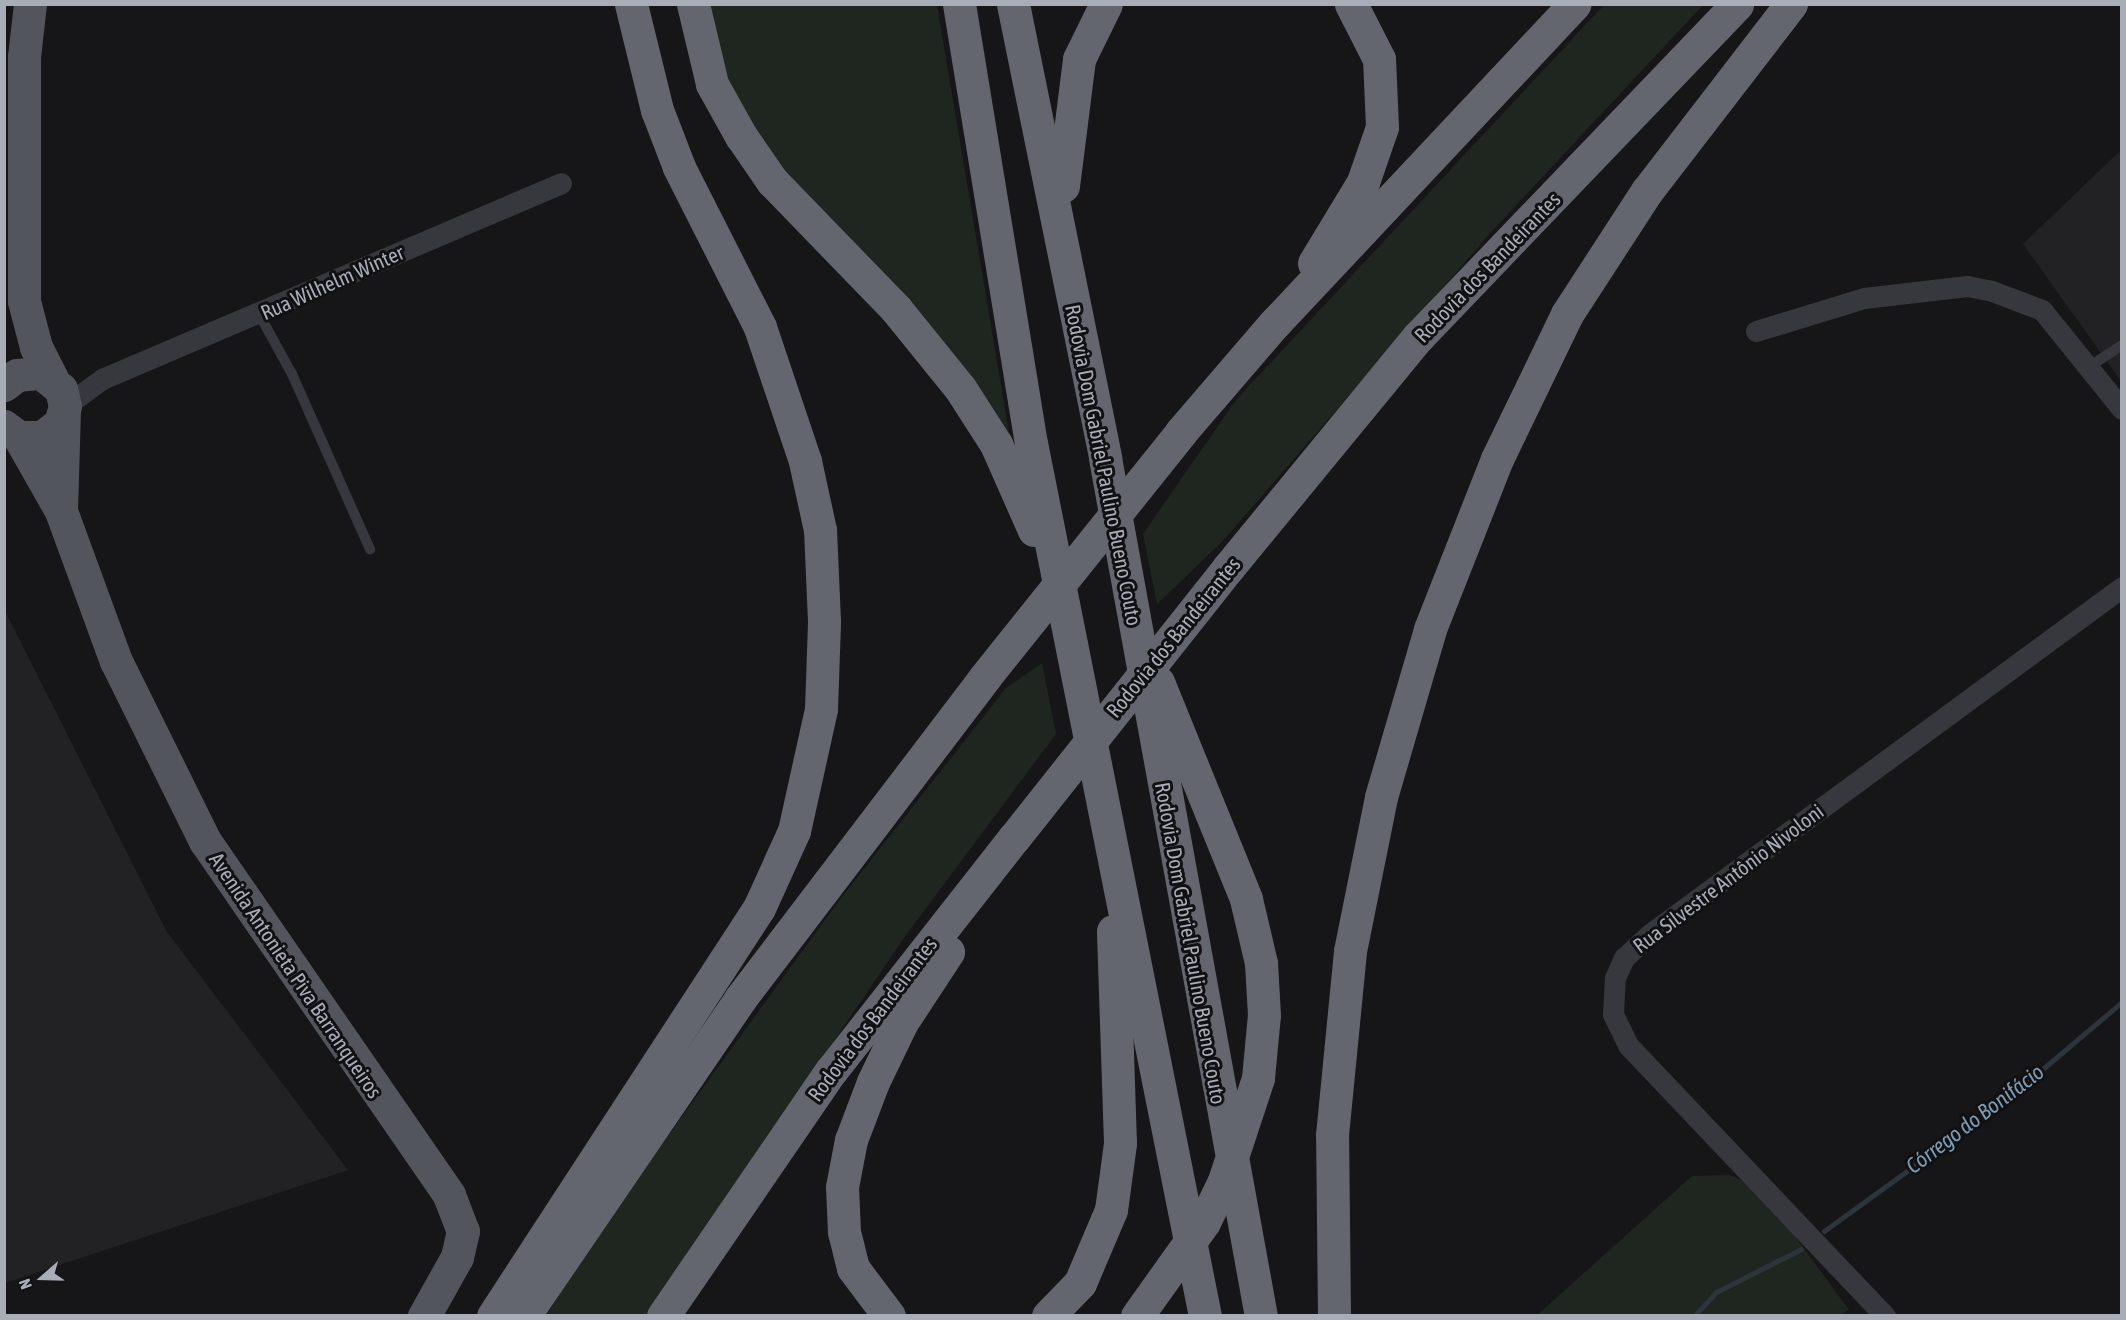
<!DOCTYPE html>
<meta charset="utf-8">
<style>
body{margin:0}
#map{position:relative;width:2126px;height:1320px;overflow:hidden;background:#161618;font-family:"Asap Condensed",sans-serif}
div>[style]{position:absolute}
.built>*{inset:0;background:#222225}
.green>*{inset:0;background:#1e261f}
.stream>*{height:5px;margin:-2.5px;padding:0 2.5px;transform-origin:2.5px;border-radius:2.5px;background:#2c353c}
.service>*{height:10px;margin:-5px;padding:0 5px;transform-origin:5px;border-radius:5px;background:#37383d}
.minor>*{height:21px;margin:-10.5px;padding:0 10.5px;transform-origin:10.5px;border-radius:10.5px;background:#37383d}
.primary>*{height:33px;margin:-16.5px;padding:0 16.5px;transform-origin:16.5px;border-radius:16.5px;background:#53555c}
.motorway>*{height:33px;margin:-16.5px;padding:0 16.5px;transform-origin:16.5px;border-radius:16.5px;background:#63666e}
.motorway-bridge>*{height:33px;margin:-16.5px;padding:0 16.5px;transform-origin:16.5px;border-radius:16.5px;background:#63666e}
span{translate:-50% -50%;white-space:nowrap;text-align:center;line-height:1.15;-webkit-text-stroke:6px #111113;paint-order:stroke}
.street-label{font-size:21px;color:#a8adb8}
.water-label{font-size:22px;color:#7f9bb3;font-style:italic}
.frame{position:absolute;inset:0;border:6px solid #a8adb8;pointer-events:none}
.north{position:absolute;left:12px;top:1248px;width:60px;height:60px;-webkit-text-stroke:4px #111113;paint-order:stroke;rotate:250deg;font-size:16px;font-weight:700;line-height:24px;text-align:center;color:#a8adb8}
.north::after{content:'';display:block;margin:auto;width:21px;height:27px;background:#a8adb8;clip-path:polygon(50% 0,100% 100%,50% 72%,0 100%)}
</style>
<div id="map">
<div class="built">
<i style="clip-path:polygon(2121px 150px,2121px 381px,2023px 244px)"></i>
<i style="clip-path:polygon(5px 611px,167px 932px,348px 1170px,5px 1283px)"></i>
</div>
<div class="green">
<i style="clip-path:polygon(698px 5px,937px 5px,1017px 480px,743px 135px)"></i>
<i style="clip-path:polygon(1604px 5px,1703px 5px,1493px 230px,1221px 543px,1157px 604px,1143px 534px,1236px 400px)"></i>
<i style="clip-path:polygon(1042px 663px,1056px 734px,906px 935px,647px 1315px,546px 1316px,603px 1225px,838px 902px,1006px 688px)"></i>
<i style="clip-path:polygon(1729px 1175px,1759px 1187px,1849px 1310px,1838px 1316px,1536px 1316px,1692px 1176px)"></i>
</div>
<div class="stream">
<i style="left:1824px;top:1231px;width:233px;rotate:-35.9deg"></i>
<i style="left:2013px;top:1094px;width:143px;rotate:-40.2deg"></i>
<i style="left:1694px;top:1316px;width:33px;rotate:-47deg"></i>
<i style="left:1716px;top:1292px;width:95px;rotate:-26.8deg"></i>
</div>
<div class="service">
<i style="left:259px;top:314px;width:68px;rotate:61.2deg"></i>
<i style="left:292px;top:374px;width:192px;rotate:66deg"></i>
<i style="left:2090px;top:366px;width:38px;rotate:-33deg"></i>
</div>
<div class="minor">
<i style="left:1756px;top:331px;width:113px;rotate:-17deg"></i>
<i style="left:1864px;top:298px;width:104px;rotate:-6.6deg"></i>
<i style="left:1967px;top:286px;width:25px;rotate:11deg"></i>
<i style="left:1992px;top:291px;width:53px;rotate:20.8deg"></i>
<i style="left:2042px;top:310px;width:127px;rotate:51.1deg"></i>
<i style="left:65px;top:406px;width:46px;rotate:-36.1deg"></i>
<i style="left:102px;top:379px;width:499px;rotate:-23.1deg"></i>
<i style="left:1885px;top:1316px;width:373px;rotate:-133.5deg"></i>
<i style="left:1628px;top:1045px;width:34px;rotate:-116deg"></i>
<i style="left:1613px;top:1014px;width:36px;rotate:-87deg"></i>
<i style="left:1615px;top:978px;width:22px;rotate:-66deg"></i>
<i style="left:1624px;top:958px;width:35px;rotate:-43deg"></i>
<i style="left:1650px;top:934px;width:586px;rotate:-36.32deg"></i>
</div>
<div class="primary">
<i style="left:30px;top:4px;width:53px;rotate:96.5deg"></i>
<i style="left:24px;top:57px;width:244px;rotate:90deg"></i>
<i style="left:24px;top:301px;width:48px;rotate:75.4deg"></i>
<i style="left:36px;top:347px;width:35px;rotate:63deg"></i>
<i style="left:4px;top:385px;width:16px;rotate:-38deg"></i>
<i style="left:17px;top:375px;width:24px;rotate:-5deg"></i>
<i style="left:41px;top:373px;width:26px;rotate:39deg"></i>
<i style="left:61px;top:389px;width:17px;rotate:77deg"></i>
<i style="left:65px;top:406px;width:18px;rotate:106deg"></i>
<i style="left:60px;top:423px;width:23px;rotate:142deg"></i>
<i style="left:42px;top:437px;width:23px;rotate:180deg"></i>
<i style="left:19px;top:437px;width:19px;rotate:-144deg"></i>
<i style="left:19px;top:437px;width:85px;rotate:60.4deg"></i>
<i style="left:61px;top:511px;width:160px;rotate:69.9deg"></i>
<i style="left:116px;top:661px;width:201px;rotate:63.7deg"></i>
<i style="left:205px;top:841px;width:430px;rotate:55.4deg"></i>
<i style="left:449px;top:1195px;width:39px;rotate:69deg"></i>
<i style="left:463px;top:1231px;width:27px;rotate:103deg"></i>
<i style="left:457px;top:1257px;width:68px;rotate:119.2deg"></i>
<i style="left:61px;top:511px;width:99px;rotate:-88.3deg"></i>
</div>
<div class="motorway">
<i style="left:693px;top:4px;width:82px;rotate:76.6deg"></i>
<i style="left:712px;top:84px;width:60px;rotate:60.9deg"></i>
<i style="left:741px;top:136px;width:55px;rotate:55.4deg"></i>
<i style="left:772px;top:181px;width:178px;rotate:45.9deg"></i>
<i style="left:896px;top:309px;width:102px;rotate:51deg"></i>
<i style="left:960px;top:388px;width:67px;rotate:57.3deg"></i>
<i style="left:996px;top:444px;width:94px;rotate:66.2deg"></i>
<i style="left:959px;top:4px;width:445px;rotate:80.7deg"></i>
<i style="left:1031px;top:443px;width:890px;rotate:78.73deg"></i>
<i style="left:1013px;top:4px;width:463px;rotate:78.5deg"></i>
<i style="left:1105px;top:458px;width:872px;rotate:79.7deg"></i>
<i style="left:1063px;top:186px;width:128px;rotate:-82.8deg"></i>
<i style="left:1079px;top:59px;width:61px;rotate:-63.9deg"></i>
<i style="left:1314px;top:263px;width:95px;rotate:-58.8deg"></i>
<i style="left:1363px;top:182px;width:58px;rotate:-70.9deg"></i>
<i style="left:1382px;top:127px;width:68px;rotate:-92.5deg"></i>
<i style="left:1379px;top:59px;width:62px;rotate:-117deg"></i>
<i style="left:1181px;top:432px;width:143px;rotate:-49.3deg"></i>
<i style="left:1274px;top:324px;width:439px;rotate:-46.8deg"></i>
<i style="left:1228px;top:568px;width:299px;rotate:-50.6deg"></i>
<i style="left:1418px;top:337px;width:461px;rotate:-46.2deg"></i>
<i style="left:1158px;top:682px;width:234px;rotate:67.9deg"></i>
<i style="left:1246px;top:899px;width:66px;rotate:76.8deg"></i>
<i style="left:1261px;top:963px;width:52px;rotate:86.7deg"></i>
<i style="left:493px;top:1316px;width:487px;rotate:-56.9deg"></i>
<i style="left:759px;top:908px;width:85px;rotate:-65.6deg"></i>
<i style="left:794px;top:831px;width:125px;rotate:-77.5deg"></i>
<i style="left:821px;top:709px;width:88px;rotate:-88deg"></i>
<i style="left:824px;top:621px;width:91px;rotate:-92.5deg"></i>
<i style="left:820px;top:530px;width:71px;rotate:-102.3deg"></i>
<i style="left:805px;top:461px;width:141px;rotate:-108.6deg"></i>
<i style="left:760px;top:327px;width:179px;rotate:-116.9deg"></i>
<i style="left:679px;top:167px;width:61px;rotate:-111.1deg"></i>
<i style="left:657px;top:110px;width:109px;rotate:-103.8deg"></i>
<i style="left:524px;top:1316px;width:384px;rotate:-55.7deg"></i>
<i style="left:740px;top:999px;width:405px;rotate:-52.7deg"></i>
<i style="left:663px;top:1316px;width:297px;rotate:-55.6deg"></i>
<i style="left:831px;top:1071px;width:296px;rotate:-51.9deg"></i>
<i style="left:889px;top:1316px;width:60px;rotate:-126.9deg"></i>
<i style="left:853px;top:1268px;width:37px;rotate:-104deg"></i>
<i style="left:844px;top:1232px;width:45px;rotate:-92.5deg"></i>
<i style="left:842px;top:1187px;width:48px;rotate:-79.2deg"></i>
<i style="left:851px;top:1140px;width:62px;rotate:-69.2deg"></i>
<i style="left:873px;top:1082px;width:67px;rotate:-64.2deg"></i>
<i style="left:902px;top:1022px;width:84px;rotate:-56.7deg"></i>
<i style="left:1048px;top:1316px;width:46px;rotate:-45.9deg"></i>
<i style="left:1080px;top:1283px;width:79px;rotate:-67deg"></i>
<i style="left:1111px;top:1210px;width:68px;rotate:-82.3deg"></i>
<i style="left:1120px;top:1143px;width:212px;rotate:-91.9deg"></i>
<i style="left:1334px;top:1316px;width:181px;rotate:-90.6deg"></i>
<i style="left:1332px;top:1135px;width:185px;rotate:-84.4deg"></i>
<i style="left:1350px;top:951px;width:157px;rotate:-78.6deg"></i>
<i style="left:1381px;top:797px;width:175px;rotate:-73.7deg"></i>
<i style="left:1430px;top:629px;width:183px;rotate:-68.5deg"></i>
<i style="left:1497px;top:459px;width:161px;rotate:-64.2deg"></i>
<i style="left:1567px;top:314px;width:147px;rotate:-57deg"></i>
<i style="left:1647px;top:191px;width:236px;rotate:-52.4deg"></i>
</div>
<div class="motorway-bridge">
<i style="left:985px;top:677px;width:314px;rotate:-51.3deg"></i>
<i style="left:1014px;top:838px;width:345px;rotate:-51.6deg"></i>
<i style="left:1137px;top:1316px;width:115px;rotate:-54.5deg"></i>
<i style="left:1204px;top:1222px;width:46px;rotate:-64deg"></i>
<i style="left:1224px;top:1181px;width:108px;rotate:-71.7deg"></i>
<i style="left:1258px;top:1078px;width:63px;rotate:-84.6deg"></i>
</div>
<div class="street-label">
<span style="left:1487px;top:267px;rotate:-46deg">Rodovia dos Bandeirantes</span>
<span style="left:332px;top:282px;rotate:-24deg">Rua Wilhelm Winter</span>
<span style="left:1104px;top:465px;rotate:79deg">Rodovia Dom Gabriel Paulino Bueno Couto</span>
<span style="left:1173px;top:637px;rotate:-51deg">Rodovia dos Bandeirantes</span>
<span style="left:1728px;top:878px;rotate:-37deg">Rua Silvestre Antônio Nivoloni</span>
<span style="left:1191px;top:943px;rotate:80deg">Rodovia Dom Gabriel Paulino Bueno Couto</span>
<span style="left:296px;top:975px;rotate:56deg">Avenida Antonieta Piva Barranqueiros</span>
<span style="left:872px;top:1019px;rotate:-53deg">Rodovia dos Bandeirantes</span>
</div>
<div class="water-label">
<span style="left:1975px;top:1119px;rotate:-37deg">Córrego do Bonifácio</span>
</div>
<div class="frame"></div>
<div class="north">N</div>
</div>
